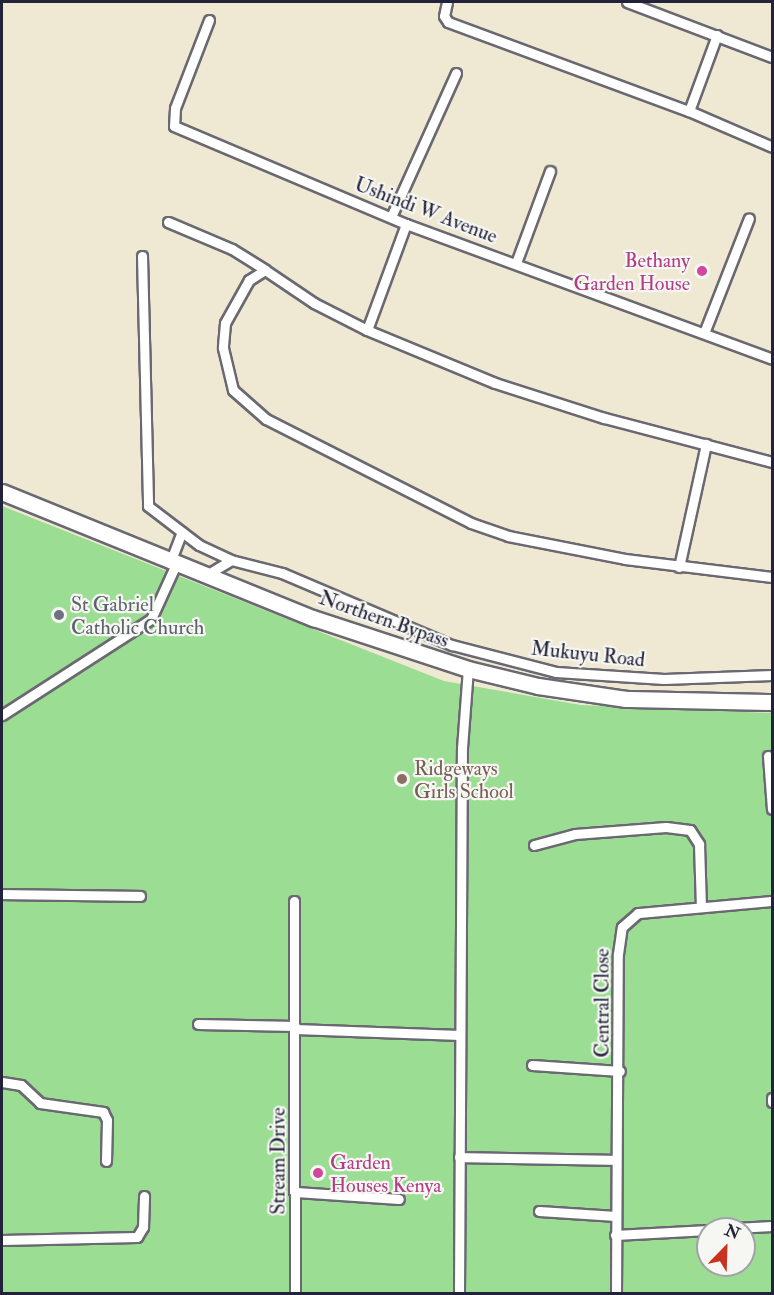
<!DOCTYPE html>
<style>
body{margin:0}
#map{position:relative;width:774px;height:1295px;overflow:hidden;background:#efe9d4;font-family:"IM FELL Double Pica",serif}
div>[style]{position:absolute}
.green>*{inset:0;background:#9cdd94}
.roads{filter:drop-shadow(2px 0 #6a6871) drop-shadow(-2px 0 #6a6871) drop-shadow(0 2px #6a6871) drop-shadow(0 -2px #6a6871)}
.minor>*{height:9px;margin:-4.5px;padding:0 4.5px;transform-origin:4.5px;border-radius:4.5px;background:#fff}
.primary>*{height:15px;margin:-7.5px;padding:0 7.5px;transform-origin:7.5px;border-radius:7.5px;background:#fff}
.dots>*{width:16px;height:16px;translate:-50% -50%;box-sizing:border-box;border:3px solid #f6f6f2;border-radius:50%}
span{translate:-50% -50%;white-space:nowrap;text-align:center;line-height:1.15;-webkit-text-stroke:4.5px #f6f6f2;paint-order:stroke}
.street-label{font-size:20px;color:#22223b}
.hotel-label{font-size:20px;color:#b23c85}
.right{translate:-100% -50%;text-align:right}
.left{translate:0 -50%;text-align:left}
.worship-label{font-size:20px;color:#5b616d}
.education-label{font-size:20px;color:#785e54}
.frame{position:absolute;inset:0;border:3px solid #22223b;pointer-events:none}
.north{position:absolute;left:696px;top:1217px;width:60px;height:60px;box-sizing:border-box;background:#f6f6f2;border:2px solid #a1a1a9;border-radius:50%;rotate:23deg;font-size:16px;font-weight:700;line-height:24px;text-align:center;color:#22223b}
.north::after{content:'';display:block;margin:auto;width:21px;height:27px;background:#c8321e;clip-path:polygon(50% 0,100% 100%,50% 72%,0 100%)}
</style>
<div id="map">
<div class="green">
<i style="clip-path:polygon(evenodd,2px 506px,444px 681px,581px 705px,772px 713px,772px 1293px,2px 1293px,2px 506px,708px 1229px,744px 1229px,744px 1265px,708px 1265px,708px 1229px)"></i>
</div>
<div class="roads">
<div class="minor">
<i style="left:447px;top:2px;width:14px;rotate:102deg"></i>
<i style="left:444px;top:16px;width:7px;rotate:56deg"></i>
<i style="left:448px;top:22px;width:257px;rotate:20.3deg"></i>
<i style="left:689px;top:111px;width:90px;rotate:23.4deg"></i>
<i style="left:627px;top:2px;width:155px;rotate:20.8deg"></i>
<i style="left:209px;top:20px;width:94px;rotate:111.1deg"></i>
<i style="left:175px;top:108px;width:18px;rotate:93deg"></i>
<i style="left:174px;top:126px;width:252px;rotate:22.9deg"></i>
<i style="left:406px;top:224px;width:390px;rotate:20.2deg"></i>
<i style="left:689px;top:111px;width:81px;rotate:-69.8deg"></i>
<i style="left:391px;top:217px;width:158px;rotate:-65.7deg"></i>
<i style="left:168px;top:222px;width:69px;rotate:22.9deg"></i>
<i style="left:232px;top:249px;width:39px;rotate:32deg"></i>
<i style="left:142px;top:256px;width:250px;rotate:88.6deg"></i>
<i style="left:148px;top:506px;width:64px;rotate:37.4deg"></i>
<i style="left:199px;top:545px;width:35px;rotate:25deg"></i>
<i style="left:516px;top:263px;width:98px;rotate:-69.7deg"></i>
<i style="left:367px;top:330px;width:113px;rotate:-69.8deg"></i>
<i style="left:704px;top:333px;width:123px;rotate:-68.6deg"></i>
<i style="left:772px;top:462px;width:174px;rotate:-165.3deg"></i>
<i style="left:604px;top:418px;width:114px;rotate:-162.2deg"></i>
<i style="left:495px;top:383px;width:139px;rotate:-157.5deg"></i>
<i style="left:367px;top:330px;width:59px;rotate:-153deg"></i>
<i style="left:314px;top:303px;width:59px;rotate:-146deg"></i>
<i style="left:265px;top:270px;width:19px;rotate:148deg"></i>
<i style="left:249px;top:280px;width:49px;rotate:119.2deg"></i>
<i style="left:225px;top:323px;width:25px;rotate:95deg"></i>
<i style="left:223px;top:348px;width:43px;rotate:76.6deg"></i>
<i style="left:233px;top:390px;width:44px;rotate:41.3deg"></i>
<i style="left:266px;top:419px;width:230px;rotate:26.9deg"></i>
<i style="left:471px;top:523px;width:39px;rotate:19deg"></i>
<i style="left:508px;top:536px;width:119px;rotate:11.1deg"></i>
<i style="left:625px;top:559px;width:148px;rotate:7deg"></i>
<i style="left:171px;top:560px;width:30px;rotate:-69deg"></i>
<i style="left:679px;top:567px;width:126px;rotate:-77.6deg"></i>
<i style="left:208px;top:574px;width:27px;rotate:-31deg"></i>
<i style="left:231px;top:560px;width:53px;rotate:14.3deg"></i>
<i style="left:282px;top:573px;width:185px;rotate:23deg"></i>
<i style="left:452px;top:645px;width:107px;rotate:14.6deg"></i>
<i style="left:556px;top:672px;width:108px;rotate:3.7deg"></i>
<i style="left:664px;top:679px;width:108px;rotate:-2.1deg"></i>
<i style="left:2px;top:715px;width:177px;rotate:-32.8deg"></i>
<i style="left:151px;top:619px;width:63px;rotate:-65.5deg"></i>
<i style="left:768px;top:756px;width:53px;rotate:85.7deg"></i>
<i style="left:534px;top:845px;width:42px;rotate:-15deg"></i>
<i style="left:575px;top:834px;width:91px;rotate:-4.4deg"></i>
<i style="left:666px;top:827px;width:24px;rotate:7deg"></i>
<i style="left:690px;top:830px;width:17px;rotate:57deg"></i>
<i style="left:699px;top:844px;width:63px;rotate:88.2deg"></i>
<i style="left:2px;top:894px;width:138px;rotate:0.8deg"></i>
<i style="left:294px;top:901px;width:393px;rotate:89.9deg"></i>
<i style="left:198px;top:1024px;width:97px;rotate:1.2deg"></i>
<i style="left:295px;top:1029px;width:165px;rotate:2.1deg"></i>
<i style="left:532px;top:1065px;width:88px;rotate:3.9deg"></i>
<i style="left:2px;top:1082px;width:19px;rotate:9deg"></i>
<i style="left:21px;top:1085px;width:26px;rotate:43deg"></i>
<i style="left:40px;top:1103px;width:64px;rotate:8.1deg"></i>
<i style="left:103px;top:1112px;width:9px;rotate:63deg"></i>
<i style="left:107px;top:1120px;width:41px;rotate:91.4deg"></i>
<i style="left:772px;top:1098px;width:4px;rotate:90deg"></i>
<i style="left:459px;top:1157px;width:157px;rotate:1.1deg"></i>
<i style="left:296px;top:1192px;width:103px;rotate:3.9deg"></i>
<i style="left:539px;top:1211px;width:77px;rotate:3.7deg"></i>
<i style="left:717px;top:1229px;width:55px;rotate:-3.1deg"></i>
<i style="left:615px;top:1235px;width:93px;rotate:-3.1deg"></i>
<i style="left:2px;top:1240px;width:135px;rotate:-1.3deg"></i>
<i style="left:137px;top:1237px;width:12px;rotate:-59deg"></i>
<i style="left:143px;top:1227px;width:31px;rotate:-88deg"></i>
<i style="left:459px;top:1294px;width:546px;rotate:-89.69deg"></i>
<i style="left:462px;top:748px;width:79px;rotate:-85.7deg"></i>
<i style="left:616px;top:1294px;width:340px;rotate:-89.7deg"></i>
<i style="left:618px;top:954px;width:27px;rotate:-82deg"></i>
<i style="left:622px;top:927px;width:21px;rotate:-41deg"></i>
<i style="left:638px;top:913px;width:135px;rotate:-5.1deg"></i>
</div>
<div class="primary">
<i style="left:2px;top:492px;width:336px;rotate:22.1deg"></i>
<i style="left:313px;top:618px;width:163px;rotate:18.2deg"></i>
<i style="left:468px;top:669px;width:72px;rotate:13.7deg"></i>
<i style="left:538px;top:686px;width:89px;rotate:8.4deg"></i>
<i style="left:626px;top:699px;width:146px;rotate:1.2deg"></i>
</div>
</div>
<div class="dots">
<i style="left:702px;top:271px;background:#d1479c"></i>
<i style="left:59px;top:615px;background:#6b7280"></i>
<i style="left:402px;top:779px;background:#8d6e63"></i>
<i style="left:318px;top:1173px;background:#d1479c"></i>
</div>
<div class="street-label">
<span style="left:426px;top:210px;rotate:21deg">Ushindi W Avenue</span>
<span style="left:384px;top:619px;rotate:19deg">Northern Bypass</span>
<span style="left:588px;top:654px;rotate:6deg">Mukuyu Road</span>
<span style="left:602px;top:1003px;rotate:-90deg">Central Close</span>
<span style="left:278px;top:1161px;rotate:-90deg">Stream Drive</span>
</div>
<div class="hotel-label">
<span class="right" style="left:690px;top:272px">Bethany<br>Garden House</span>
<span class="left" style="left:330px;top:1174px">Garden<br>Houses Kenya</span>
</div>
<div class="worship-label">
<span class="left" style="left:71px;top:616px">St Gabriel<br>Catholic Church</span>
</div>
<div class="education-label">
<span class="left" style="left:414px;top:780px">Ridgeways<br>Girls School</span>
</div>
<div class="frame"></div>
<div class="north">N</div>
</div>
